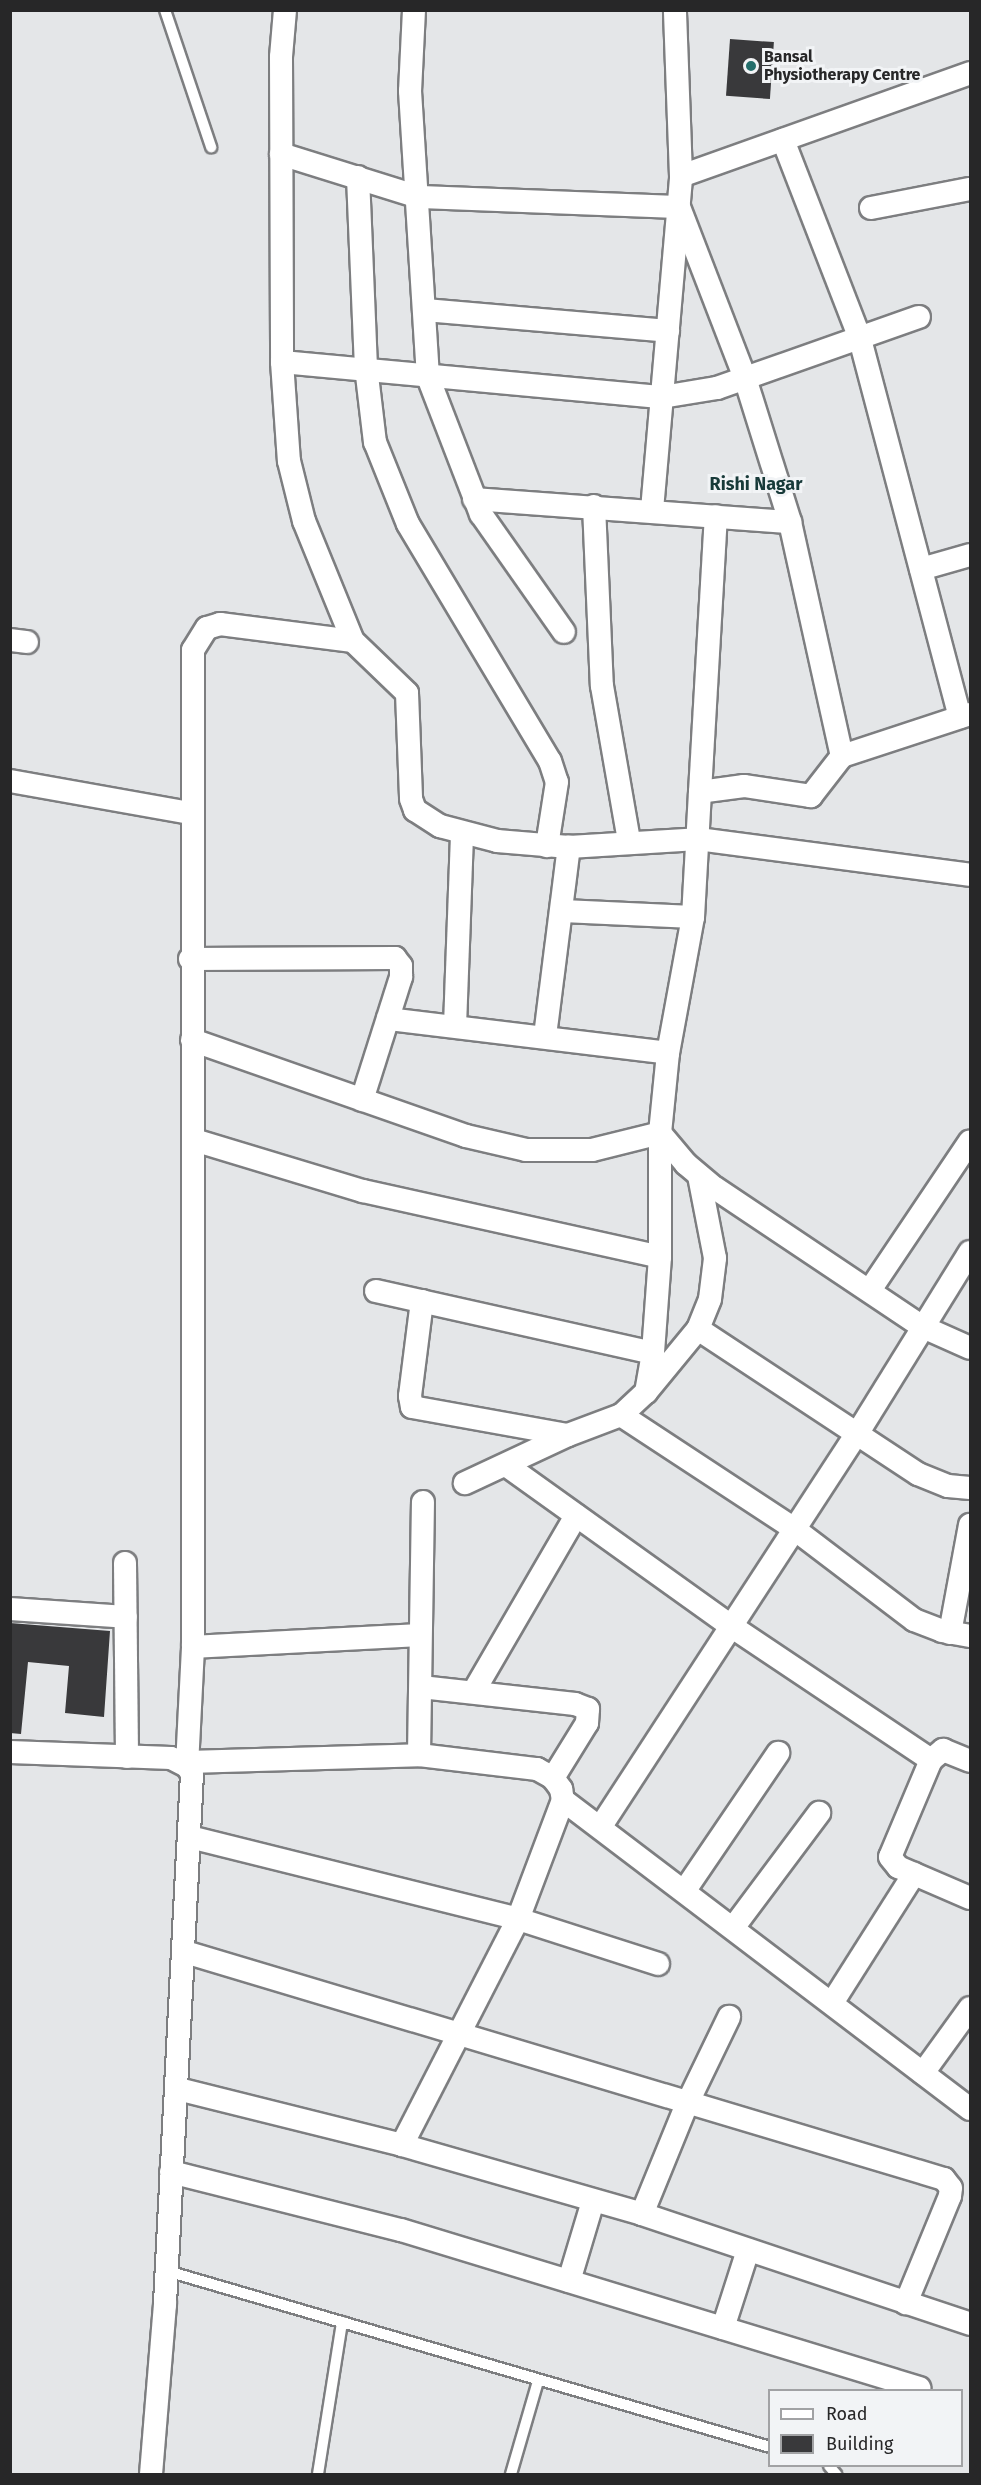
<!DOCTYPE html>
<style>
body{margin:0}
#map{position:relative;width:981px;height:2485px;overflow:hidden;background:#e4e6e8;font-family:"Fira Sans",sans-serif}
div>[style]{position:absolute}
.building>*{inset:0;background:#39393b;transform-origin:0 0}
.roads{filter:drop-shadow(2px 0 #7d7e80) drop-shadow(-2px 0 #7d7e80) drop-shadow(0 2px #7d7e80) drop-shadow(0 -2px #7d7e80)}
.service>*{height:10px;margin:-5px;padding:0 5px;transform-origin:5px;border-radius:5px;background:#fff}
.minor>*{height:22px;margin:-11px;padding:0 11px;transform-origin:11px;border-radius:11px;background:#fff}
.dots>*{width:16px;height:16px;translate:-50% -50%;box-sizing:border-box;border:3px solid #f2f4f6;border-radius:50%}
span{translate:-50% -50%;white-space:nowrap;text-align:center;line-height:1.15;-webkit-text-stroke:6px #f2f4f6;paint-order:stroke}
.poi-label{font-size:16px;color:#272728;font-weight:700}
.left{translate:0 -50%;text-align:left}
.neighbourhood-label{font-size:18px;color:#183a39;font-weight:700}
.frame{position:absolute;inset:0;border:12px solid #272728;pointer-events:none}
.legend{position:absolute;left:768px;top:2389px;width:195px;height:78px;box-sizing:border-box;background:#f2f4f6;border:2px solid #a1a2a4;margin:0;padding:8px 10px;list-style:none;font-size:18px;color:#272728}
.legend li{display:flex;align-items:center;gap:12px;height:30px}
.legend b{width:30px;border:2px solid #a1a2a4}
</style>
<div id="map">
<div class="building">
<i style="left:730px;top:39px;width:44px;height:57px;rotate:4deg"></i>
<i style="clip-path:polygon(10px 1623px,110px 1631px,104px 1717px,65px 1713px,69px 1666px,28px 1662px,21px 1734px,10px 1733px)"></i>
</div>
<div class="roads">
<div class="service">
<i style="left:165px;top:10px;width:145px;rotate:71.4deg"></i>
<i style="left:167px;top:2271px;width:628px;rotate:16.27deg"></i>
<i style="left:829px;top:2466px;width:11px;rotate:49deg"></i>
<i style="left:318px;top:2474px;width:154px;rotate:-81deg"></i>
<i style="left:511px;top:2474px;width:97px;rotate:-73.8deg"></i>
</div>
<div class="minor">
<i style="left:285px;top:10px;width:47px;rotate:94.9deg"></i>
<i style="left:281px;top:57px;width:305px;rotate:89.8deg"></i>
<i style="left:282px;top:362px;width:99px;rotate:86deg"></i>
<i style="left:289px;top:461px;width:62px;rotate:76deg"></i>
<i style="left:304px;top:521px;width:130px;rotate:67.8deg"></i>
<i style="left:353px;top:641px;width:75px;rotate:43.9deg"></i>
<i style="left:407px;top:693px;width:106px;rotate:87.8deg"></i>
<i style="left:411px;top:799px;width:12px;rotate:70deg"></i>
<i style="left:415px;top:810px;width:30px;rotate:33deg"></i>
<i style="left:440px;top:826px;width:59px;rotate:14.7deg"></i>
<i style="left:497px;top:841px;width:72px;rotate:4.8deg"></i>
<i style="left:569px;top:847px;width:129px;rotate:-3.5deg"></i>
<i style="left:698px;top:839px;width:274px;rotate:7.5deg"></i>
<i style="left:414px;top:10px;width:81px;rotate:92.8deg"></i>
<i style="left:410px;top:91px;width:287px;rotate:86.4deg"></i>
<i style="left:428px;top:377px;width:147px;rotate:68.9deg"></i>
<i style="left:481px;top:514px;width:144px;rotate:54.9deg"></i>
<i style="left:783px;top:140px;width:213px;rotate:68.8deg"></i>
<i style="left:860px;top:339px;width:391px;rotate:75.2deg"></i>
<i style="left:281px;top:154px;width:145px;rotate:17.3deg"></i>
<i style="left:419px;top:197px;width:260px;rotate:2.2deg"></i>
<i style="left:679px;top:207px;width:183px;rotate:68.9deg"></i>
<i style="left:745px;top:378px;width:151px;rotate:72.6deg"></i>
<i style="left:790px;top:522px;width:240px;rotate:77.5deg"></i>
<i style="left:681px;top:176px;width:307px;rotate:-19.6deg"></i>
<i style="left:358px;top:177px;width:190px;rotate:87.6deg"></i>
<i style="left:366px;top:367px;width:76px;rotate:83.2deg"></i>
<i style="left:375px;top:442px;width:88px;rotate:68.1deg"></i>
<i style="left:408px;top:524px;width:276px;rotate:59.1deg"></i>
<i style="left:550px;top:761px;width:22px;rotate:72deg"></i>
<i style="left:557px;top:782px;width:65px;rotate:98.9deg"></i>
<i style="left:871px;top:208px;width:101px;rotate:-10.9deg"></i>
<i style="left:425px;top:310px;width:244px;rotate:4.9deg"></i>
<i style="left:282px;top:362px;width:382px;rotate:5.3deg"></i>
<i style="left:662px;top:397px;width:56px;rotate:-9.3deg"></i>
<i style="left:717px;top:388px;width:214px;rotate:-19.4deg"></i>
<i style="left:474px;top:499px;width:317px;rotate:4.2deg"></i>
<i style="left:594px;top:506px;width:180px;rotate:87.5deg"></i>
<i style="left:602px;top:686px;width:157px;rotate:80.1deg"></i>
<i style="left:652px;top:510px;width:335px;rotate:-85deg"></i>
<i style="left:681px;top:176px;width:166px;rotate:-92.1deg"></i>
<i style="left:921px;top:569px;width:51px;rotate:-15.9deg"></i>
<i style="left:10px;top:640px;width:17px;rotate:7deg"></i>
<i style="left:970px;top:714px;width:135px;rotate:161.8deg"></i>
<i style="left:842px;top:756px;width:51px;rotate:127.8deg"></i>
<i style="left:811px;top:796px;width:68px;rotate:-171.5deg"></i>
<i style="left:744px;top:786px;width:44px;rotate:172.2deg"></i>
<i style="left:700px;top:792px;width:125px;rotate:93.2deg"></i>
<i style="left:693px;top:917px;width:138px;rotate:100.4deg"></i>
<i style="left:668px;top:1053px;width:80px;rotate:95.7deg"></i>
<i style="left:660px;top:1133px;width:40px;rotate:50deg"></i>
<i style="left:686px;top:1164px;width:38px;rotate:40deg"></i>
<i style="left:715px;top:1188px;width:250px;rotate:33.8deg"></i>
<i style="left:923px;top:1327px;width:51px;rotate:24.1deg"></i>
<i style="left:10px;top:781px;width:183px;rotate:10.1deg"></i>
<i style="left:700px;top:792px;width:276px;rotate:-86.7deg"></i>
<i style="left:563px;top:911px;width:130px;rotate:2.6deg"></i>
<i style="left:190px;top:959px;width:205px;rotate:-0.3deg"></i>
<i style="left:395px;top:958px;width:10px;rotate:53deg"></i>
<i style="left:401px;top:966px;width:11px;rotate:90deg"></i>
<i style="left:401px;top:977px;width:129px;rotate:107.6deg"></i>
<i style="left:388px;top:1019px;width:282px;rotate:6.9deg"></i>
<i style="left:455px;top:1026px;width:192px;rotate:-87.9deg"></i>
<i style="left:545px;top:1036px;width:191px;rotate:-82.8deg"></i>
<i style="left:192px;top:1040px;width:290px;rotate:19.3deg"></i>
<i style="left:466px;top:1136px;width:62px;rotate:13.1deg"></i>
<i style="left:526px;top:1150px;width:66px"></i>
<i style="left:592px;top:1150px;width:70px;rotate:-14deg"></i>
<i style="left:660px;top:1133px;width:124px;rotate:90deg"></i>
<i style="left:660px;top:1257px;width:96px;rotate:94.2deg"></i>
<i style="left:653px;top:1353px;width:40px;rotate:100deg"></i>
<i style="left:646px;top:1392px;width:34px;rotate:137deg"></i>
<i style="left:621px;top:1415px;width:57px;rotate:159.3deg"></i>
<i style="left:568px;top:1435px;width:114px;rotate:155deg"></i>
<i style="left:194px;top:1140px;width:177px;rotate:16.8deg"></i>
<i style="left:363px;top:1191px;width:304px;rotate:12.5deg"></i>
<i style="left:870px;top:1290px;width:179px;rotate:-56.1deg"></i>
<i style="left:376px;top:1291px;width:284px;rotate:12.6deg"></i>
<i style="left:422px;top:1301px;width:96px;rotate:97.2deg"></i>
<i style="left:410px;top:1396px;width:11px;rotate:80deg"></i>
<i style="left:412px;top:1407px;width:158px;rotate:10.2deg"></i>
<i style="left:698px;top:1329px;width:263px;rotate:33.4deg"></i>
<i style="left:918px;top:1474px;width:32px;rotate:22deg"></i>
<i style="left:948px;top:1486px;width:22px;rotate:5deg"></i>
<i style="left:647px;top:1391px;width:80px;rotate:-50.6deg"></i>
<i style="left:698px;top:1329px;width:32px;rotate:-68deg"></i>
<i style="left:710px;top:1299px;width:41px;rotate:-83deg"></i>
<i style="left:715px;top:1258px;width:84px;rotate:-101deg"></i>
<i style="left:621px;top:1415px;width:206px;rotate:33.3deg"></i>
<i style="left:793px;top:1528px;width:152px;rotate:37.2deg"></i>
<i style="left:914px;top:1620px;width:30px;rotate:21deg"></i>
<i style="left:942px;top:1631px;width:28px;rotate:10deg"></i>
<i style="left:506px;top:1465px;width:277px;rotate:35.6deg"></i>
<i style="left:731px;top:1626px;width:241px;rotate:33.8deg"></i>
<i style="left:931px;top:1760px;width:105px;rotate:112.9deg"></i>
<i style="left:890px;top:1857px;width:13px;rotate:51deg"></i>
<i style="left:898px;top:1867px;width:78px;rotate:23.3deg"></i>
<i style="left:125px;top:1563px;width:194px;rotate:89.4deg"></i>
<i style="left:10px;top:1609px;width:116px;rotate:3.9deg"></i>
<i style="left:950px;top:1633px;width:110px;rotate:-79.5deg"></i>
<i style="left:193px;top:1647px;width:226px;rotate:-3deg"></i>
<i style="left:421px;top:1687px;width:155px;rotate:6.3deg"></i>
<i style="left:575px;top:1704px;width:14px;rotate:21deg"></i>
<i style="left:588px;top:1709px;width:14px;rotate:94deg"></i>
<i style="left:587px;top:1723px;width:65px;rotate:121.7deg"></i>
<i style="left:474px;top:1691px;width:203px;rotate:-59.8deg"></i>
<i style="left:10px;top:1752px;width:161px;rotate:2.1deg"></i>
<i style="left:171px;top:1758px;width:18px;rotate:27deg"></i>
<i style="left:187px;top:1766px;width:9px;rotate:58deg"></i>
<i style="left:192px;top:1774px;width:531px;rotate:92.92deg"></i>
<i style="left:165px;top:2304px;width:171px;rotate:94.7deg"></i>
<i style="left:419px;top:1755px;width:253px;rotate:-89.1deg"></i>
<i style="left:931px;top:1760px;width:16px;rotate:-40deg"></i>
<i style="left:943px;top:1750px;width:29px;rotate:22deg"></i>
<i style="left:188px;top:1762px;width:231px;rotate:-1.7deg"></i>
<i style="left:419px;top:1755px;width:119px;rotate:6.8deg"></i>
<i style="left:537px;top:1769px;width:18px;rotate:29deg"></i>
<i style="left:553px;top:1778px;width:14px;rotate:54deg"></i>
<i style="left:561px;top:1789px;width:11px;rotate:80deg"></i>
<i style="left:563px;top:1800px;width:127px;rotate:110.7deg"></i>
<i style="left:518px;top:1919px;width:254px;rotate:117.2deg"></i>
<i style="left:187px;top:1766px;width:119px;rotate:-87.1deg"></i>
<i style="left:193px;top:1647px;width:997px;rotate:-90deg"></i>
<i style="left:193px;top:650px;width:26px;rotate:-58deg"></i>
<i style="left:207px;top:628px;width:14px;rotate:-17deg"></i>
<i style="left:220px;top:624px;width:134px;rotate:7.3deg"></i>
<i style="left:563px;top:1800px;width:511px;rotate:37.21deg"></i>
<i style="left:601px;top:1826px;width:468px;rotate:-56.9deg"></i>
<i style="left:857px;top:1434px;width:214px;rotate:-58.2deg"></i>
<i style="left:190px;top:1837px;width:338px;rotate:14deg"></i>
<i style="left:518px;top:1919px;width:147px;rotate:17.8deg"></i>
<i style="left:685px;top:1890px;width:166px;rotate:-55.8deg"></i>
<i style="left:733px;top:1928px;width:144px;rotate:-53.2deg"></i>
<i style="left:185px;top:1952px;width:792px;rotate:16.65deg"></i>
<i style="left:944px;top:2179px;width:11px;rotate:52deg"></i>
<i style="left:951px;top:2188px;width:8px;rotate:97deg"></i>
<i style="left:950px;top:2196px;width:116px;rotate:112.4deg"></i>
<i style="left:832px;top:2003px;width:153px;rotate:-57.6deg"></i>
<i style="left:923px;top:2073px;width:80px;rotate:-54.1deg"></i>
<i style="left:178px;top:2089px;width:231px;rotate:14deg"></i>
<i style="left:402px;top:2145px;width:250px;rotate:16deg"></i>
<i style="left:642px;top:2214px;width:346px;rotate:18.5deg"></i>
<i style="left:171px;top:2172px;width:237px;rotate:14.2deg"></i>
<i style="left:401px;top:2230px;width:542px;rotate:16.96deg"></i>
<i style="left:642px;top:2214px;width:119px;rotate:-67.8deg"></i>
<i style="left:687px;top:2104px;width:97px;rotate:-64.2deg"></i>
<i style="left:569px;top:2281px;width:84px;rotate:-73.3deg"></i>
<i style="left:723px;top:2328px;width:82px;rotate:-72.2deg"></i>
</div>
</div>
<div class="dots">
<i style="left:751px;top:66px;background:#236e6b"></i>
</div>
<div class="poi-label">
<span class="left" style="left:764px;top:66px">Bansal<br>Physiotherapy Centre</span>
</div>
<div class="neighbourhood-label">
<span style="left:756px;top:484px">Rishi Nagar</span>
</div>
<div class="frame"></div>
<ul class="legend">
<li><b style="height:8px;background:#fff"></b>Road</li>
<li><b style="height:16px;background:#39393b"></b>Building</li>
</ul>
</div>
